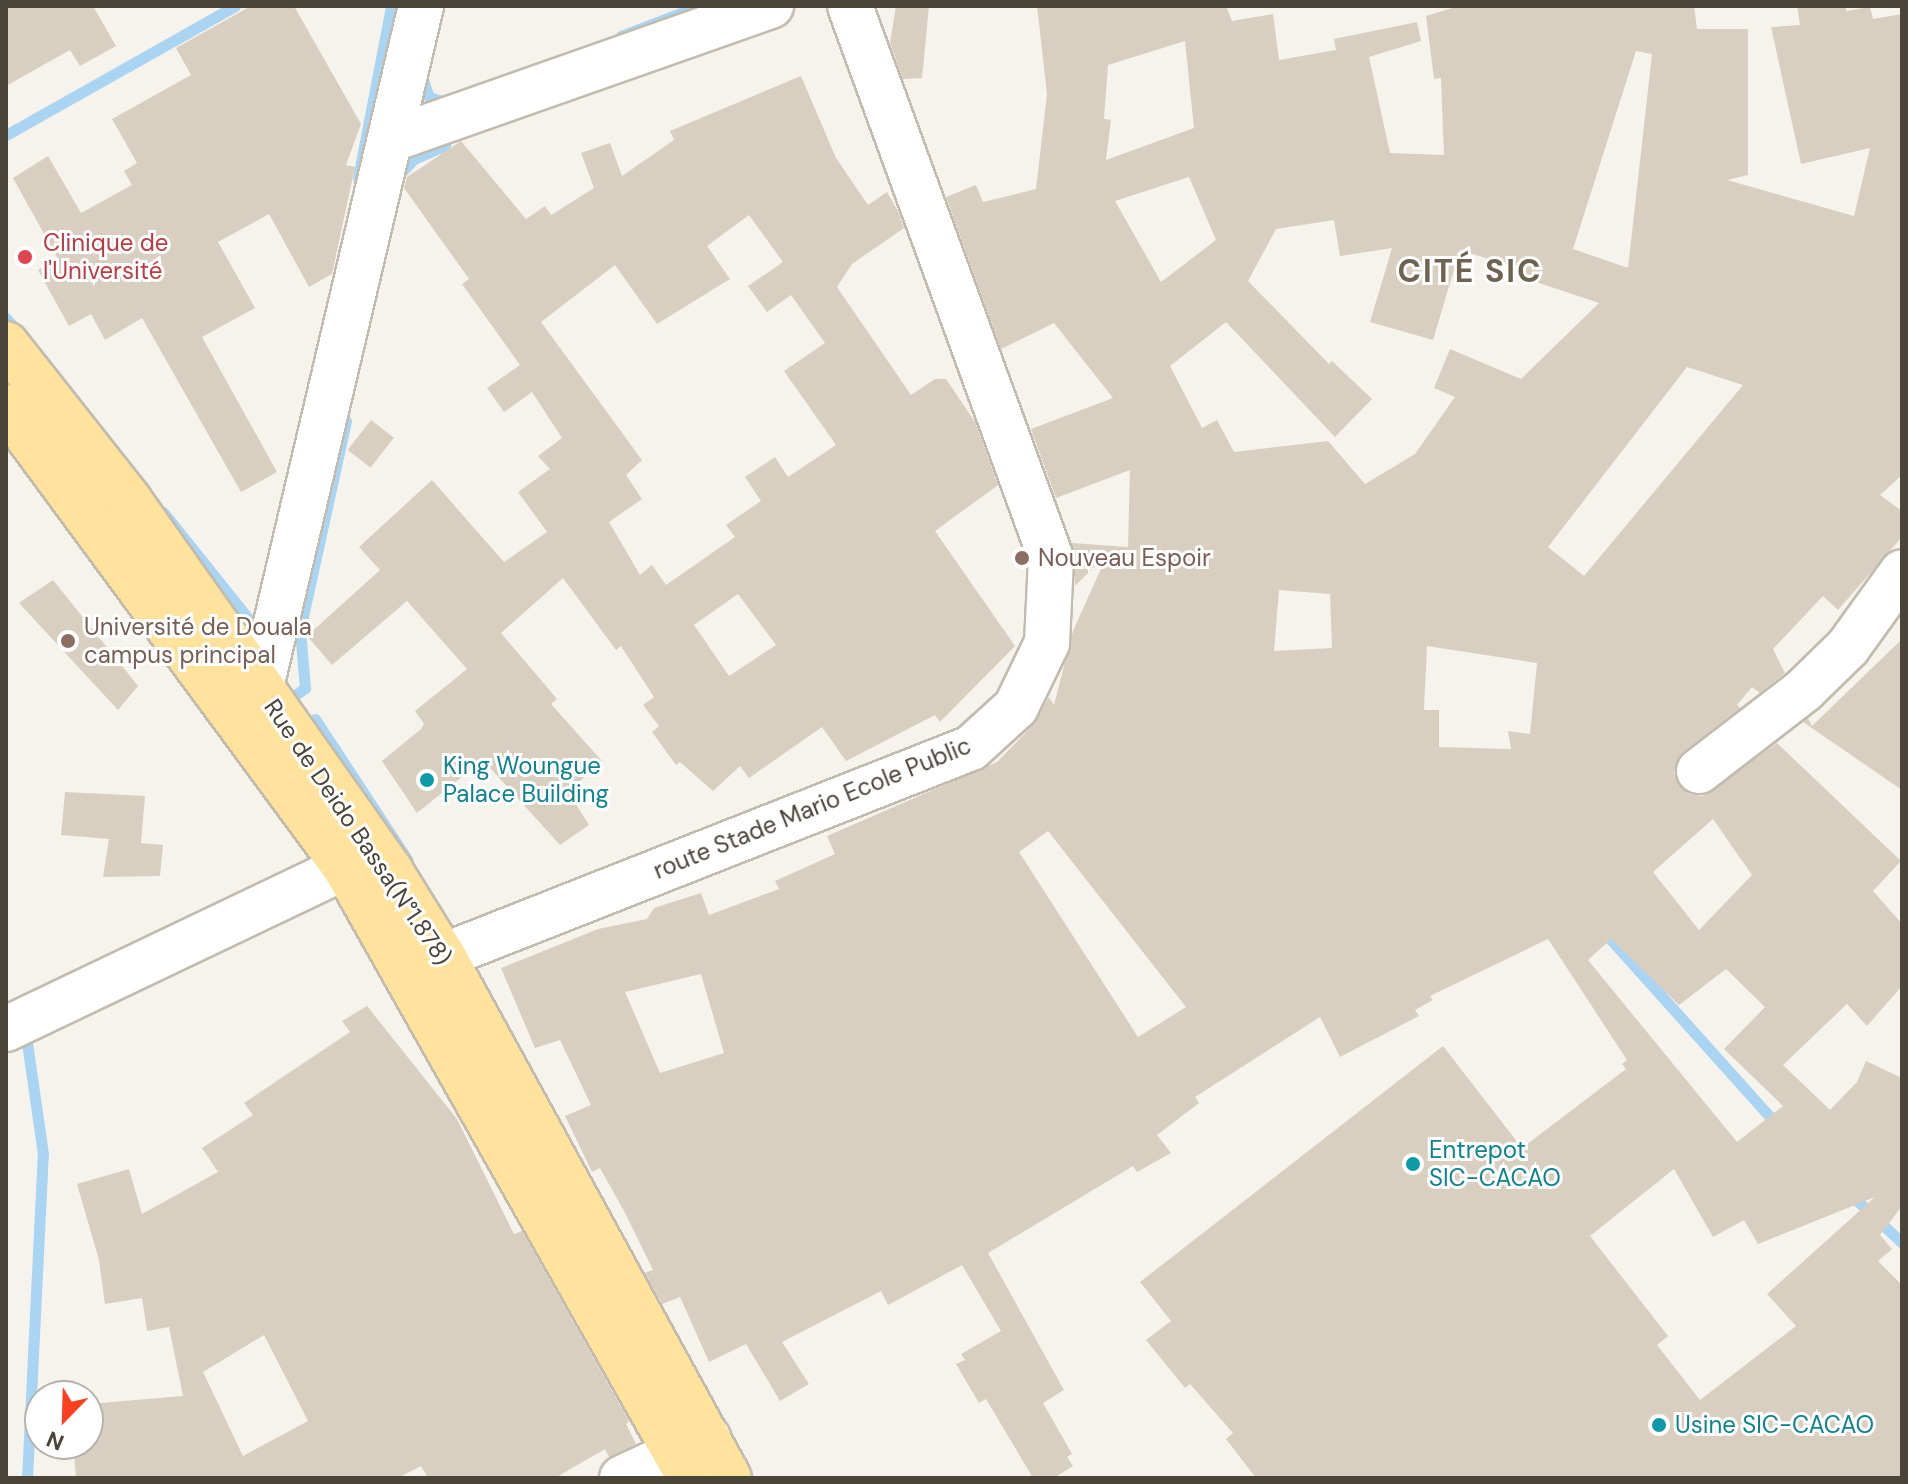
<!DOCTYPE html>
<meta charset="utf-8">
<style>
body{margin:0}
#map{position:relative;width:1908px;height:1484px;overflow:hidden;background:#f6f3ec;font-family:"DM Sans",sans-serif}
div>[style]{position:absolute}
.stream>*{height:11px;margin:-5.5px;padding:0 5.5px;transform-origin:5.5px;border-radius:5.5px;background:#a9d4f2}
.building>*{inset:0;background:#d8cfc1;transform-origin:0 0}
.roads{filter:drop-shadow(2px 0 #c2bbae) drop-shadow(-2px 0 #c2bbae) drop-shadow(0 2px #c2bbae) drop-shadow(0 -2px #c2bbae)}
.minor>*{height:44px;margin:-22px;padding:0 22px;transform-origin:22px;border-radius:22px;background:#fff}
.major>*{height:44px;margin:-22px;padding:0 22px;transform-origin:22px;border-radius:22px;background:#ffe39c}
.dots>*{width:22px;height:22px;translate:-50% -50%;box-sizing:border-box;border:4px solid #fff;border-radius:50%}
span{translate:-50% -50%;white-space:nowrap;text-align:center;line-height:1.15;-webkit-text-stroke:6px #fff;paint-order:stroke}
.health-label{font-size:24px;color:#be3a42}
.left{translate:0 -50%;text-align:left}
.education-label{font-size:24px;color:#785e54}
.culture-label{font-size:24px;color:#0d838f}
.street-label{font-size:24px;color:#4b4439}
.district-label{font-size:32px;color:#6e6250;font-weight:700;letter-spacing:2px}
.frame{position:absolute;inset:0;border:8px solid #4b4439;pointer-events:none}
.north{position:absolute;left:24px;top:1380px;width:80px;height:80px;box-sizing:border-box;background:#fff;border:2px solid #b7b4b0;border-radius:50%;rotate:203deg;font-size:22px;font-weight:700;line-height:32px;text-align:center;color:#4b4439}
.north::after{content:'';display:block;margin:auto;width:28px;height:36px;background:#fc3f1d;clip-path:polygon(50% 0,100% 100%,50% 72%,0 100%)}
</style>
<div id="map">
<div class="stream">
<i style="left:621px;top:36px;width:84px;rotate:-21deg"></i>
<i style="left:422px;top:77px;width:21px;rotate:71deg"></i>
<i style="left:429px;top:97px;width:20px;rotate:18deg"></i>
<i style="left:6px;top:135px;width:263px;rotate:-29.4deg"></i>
<i style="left:397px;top:177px;width:25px;rotate:-47deg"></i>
<i style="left:414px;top:159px;width:34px;rotate:-24deg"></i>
<i style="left:358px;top:178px;width:175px;rotate:-79.1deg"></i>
<i style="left:6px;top:318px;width:21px;rotate:51deg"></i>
<i style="left:163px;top:512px;width:147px;rotate:51.3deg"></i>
<i style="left:255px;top:627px;width:12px;rotate:-59deg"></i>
<i style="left:298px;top:693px;width:9px;rotate:-36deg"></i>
<i style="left:305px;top:688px;width:58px;rotate:-94.9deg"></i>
<i style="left:300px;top:630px;width:214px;rotate:-77.6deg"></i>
<i style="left:315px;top:719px;width:168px;rotate:56.7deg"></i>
<i style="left:1605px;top:933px;width:259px;rotate:48.1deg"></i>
<i style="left:1849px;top:1193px;width:73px;rotate:43.3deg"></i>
<i style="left:27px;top:1478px;width:324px;rotate:-87.2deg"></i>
<i style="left:43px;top:1154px;width:112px;rotate:-98.2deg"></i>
</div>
<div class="building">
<i style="clip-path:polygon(6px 6px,93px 6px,116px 46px,80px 66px,70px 50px,6px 86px)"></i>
<i style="clip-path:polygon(251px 6px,294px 6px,361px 124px,346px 165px,355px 167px,332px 274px,309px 287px,269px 214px,218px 242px,255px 308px,202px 337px,277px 472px,241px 492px,142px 318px,105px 340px,91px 314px,69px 326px,38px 270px,58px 259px,13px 178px,48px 156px,81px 213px,132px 185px,124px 171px,137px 163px,112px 119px,191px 75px,176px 48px)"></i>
<i style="clip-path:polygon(896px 6px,929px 6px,922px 78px,903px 79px,890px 43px)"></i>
<i style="clip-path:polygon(evenodd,1037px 6px,1226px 6px,1232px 21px,1273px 14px,1279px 60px,1336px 50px,1334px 39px,1417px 22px,1421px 41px,1369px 57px,1390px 153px,1444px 155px,1441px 78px,1434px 79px,1426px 16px,1459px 6px,1694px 6px,1697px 29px,1748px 29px,1748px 175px,1727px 180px,1854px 216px,1870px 148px,1801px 164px,1771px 27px,1800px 25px,1797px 6px,1846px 6px,1846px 11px,1870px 7px,1873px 19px,1902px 14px,1902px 475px,1880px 495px,1902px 511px,1902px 537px,1838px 610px,1823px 596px,1773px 649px,1785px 673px,1760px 693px,1752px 687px,1737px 705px,1740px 708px,1683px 752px,1674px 774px,1689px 794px,1703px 796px,1777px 743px,1901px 861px,1873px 891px,1902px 924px,1902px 986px,1867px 1026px,1847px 1004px,1783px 1065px,1830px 1110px,1857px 1082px,1866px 1061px,1902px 1078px,1902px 1206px,1880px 1235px,1892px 1249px,1878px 1261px,1902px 1285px,1902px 1478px,1256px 1478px,1226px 1439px,1233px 1433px,1190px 1384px,1185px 1388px,1146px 1340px,1171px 1321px,1140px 1282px,1443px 1046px,1522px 1148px,1626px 1069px,1622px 1064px,1627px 1060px,1548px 939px,1430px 996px,1433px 1000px,1415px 1010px,1419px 1016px,1340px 1057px,1320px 1017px,1195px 1097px,1199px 1103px,1157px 1135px,1171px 1153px,1137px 1172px,1133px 1166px,988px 1253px,1064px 1390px,1043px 1403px,1072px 1454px,1067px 1457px,1073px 1466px,1054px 1478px,1033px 1478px,986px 1399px,979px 1403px,956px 1364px,965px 1360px,961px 1354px,1001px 1331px,962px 1265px,888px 1305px,881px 1291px,782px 1342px,809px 1384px,780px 1401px,746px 1344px,709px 1362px,680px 1297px,662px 1304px,645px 1273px,653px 1270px,624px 1211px,600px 1168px,592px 1172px,565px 1116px,591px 1105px,560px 1040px,535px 1048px,501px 968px,598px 929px,647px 919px,654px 908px,701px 893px,709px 915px,779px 889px,775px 881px,835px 854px,827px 836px,997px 762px,1033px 725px,1049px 697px,1054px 705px,1073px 631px,1108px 553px,1075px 586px,1072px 543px,1128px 547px,1130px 470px,1056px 498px,1031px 429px,1113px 398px,1054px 323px,1001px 349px,946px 197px,976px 185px,983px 202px,1036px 189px,1047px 94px,1037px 6px,1185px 41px,1194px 128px,1106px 160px,1111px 120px,1104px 119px,1108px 65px,1185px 41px,1037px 6px,1636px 51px,1652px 54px,1628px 268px,1573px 249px,1636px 51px,1037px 6px,1189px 177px,1216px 240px,1161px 282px,1115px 201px,1189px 177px,1037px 6px,1334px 220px,1340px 256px,1392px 248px,1370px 322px,1433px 340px,1460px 250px,1511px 266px,1509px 273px,1599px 303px,1521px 379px,1450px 349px,1434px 388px,1455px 397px,1415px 454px,1365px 484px,1328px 441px,1234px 452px,1217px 420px,1202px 428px,1170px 366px,1226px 322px,1335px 437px,1372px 399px,1332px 361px,1329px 364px,1248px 281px,1276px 229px,1334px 220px,1037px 6px,1687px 367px,1743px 385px,1584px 576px,1548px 547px,1687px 367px,1037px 6px,1279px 590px,1330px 594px,1332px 648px,1274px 651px,1279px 590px,1037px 6px,1427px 646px,1537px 663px,1530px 734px,1508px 731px,1511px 749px,1439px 747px,1439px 710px,1424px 710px,1427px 646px,1037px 6px,1713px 819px,1752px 875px,1699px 930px,1653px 872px,1713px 819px,1037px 6px,1048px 831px,1186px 1007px,1138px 1037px,1019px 852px,1048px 831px,1037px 6px,1611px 939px,1679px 1005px,1726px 969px,1765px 1007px,1724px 1049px,1783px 1106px,1737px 1142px,1588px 960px,1611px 939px,1037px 6px,701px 974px,724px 1053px,660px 1073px,625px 992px,701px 974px,1037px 6px,1674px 1169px,1713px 1237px,1744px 1220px,1758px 1244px,1875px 1197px,1767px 1294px,1796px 1326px,1700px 1400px,1657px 1345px,1668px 1336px,1590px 1236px,1674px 1169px)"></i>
<i style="clip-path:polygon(evenodd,801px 76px,836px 158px,868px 205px,887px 192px,898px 211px,904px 228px,852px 264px,837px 287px,911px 395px,935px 379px,946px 379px,975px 422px,998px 485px,935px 531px,1015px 646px,940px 722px,935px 715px,846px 761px,822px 727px,749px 778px,740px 766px,713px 791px,680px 762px,676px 765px,652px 732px,659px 726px,643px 705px,654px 697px,621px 646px,616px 650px,563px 578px,501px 633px,557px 699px,551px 704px,602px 761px,568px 792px,589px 825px,560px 845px,483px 760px,417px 813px,382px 761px,421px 729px,424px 724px,415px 711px,467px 669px,407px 601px,332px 665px,307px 636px,380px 570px,359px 547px,432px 480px,504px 562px,547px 532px,518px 492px,550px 469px,538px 456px,562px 438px,532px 392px,504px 412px,487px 388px,520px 365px,462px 284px,469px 279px,404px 188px,407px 177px,461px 141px,526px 219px,545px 206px,551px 215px,594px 188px,581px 153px,610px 143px,622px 176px,674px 140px,670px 131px,801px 76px,749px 215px,783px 262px,748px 286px,767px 312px,791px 295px,825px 343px,784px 371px,836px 445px,788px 477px,775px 457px,745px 477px,761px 501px,726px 525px,735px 537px,666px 585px,652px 565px,640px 575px,609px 522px,642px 499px,626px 475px,642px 460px,541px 322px,615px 265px,657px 324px,730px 279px,707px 246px,749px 215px,801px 76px,738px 594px,776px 645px,729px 676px,694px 625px,738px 594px)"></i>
<i style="left:371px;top:420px;width:29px;height:38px;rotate:38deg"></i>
<i style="clip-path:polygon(53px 580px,138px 686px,118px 710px,19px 603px)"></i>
<i style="clip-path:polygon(1902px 639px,1902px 790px,1803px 722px,1808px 718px,1812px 726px)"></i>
<i style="clip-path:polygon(65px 792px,145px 796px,141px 843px,163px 845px,160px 876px,103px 877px,109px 839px,61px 835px)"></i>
<i style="clip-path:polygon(evenodd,367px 1006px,457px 1119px,514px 1234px,522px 1231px,629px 1421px,626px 1424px,636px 1444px,609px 1457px,605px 1449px,555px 1478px,428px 1478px,421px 1466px,398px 1478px,76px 1478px,73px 1444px,88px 1444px,88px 1404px,183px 1396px,169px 1327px,147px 1331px,142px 1298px,105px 1304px,99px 1260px,77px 1184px,129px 1169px,142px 1214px,218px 1172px,202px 1148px,253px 1115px,244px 1103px,350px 1032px,342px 1021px,367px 1006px,264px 1335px,308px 1421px,243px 1456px,203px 1372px,264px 1335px)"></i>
</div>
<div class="roads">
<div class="minor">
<i style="left:390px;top:140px;width:404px;rotate:-19.4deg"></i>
<i style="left:261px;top:687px;width:700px;rotate:-76.78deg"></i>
<i style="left:1699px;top:771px;width:133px;rotate:-37.6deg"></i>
<i style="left:1804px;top:690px;width:62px;rotate:-44.3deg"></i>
<i style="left:1848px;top:647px;width:92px;rotate:-54.2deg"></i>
<i style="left:443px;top:956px;width:567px;rotate:-21.5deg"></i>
<i style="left:971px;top:748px;width:61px;rotate:-42.3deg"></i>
<i style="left:1016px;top:707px;width:71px;rotate:-64.2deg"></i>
<i style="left:1047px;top:643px;width:85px;rotate:-87.3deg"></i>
<i style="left:1051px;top:558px;width:587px;rotate:-110.01deg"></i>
<i style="left:6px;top:1029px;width:376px;rotate:-25.5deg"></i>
<i style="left:622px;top:1478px;width:95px;rotate:-24.9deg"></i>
</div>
<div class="major">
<i style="left:6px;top:344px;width:199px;rotate:51.7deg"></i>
<i style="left:129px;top:500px;width:455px;rotate:54.8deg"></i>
<i style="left:391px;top:872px;width:99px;rotate:58.2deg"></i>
<i style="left:443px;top:956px;width:595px;rotate:61.28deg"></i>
<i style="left:6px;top:407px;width:571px;rotate:53.61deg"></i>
<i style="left:345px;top:867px;width:702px;rotate:60.55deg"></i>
</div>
</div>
<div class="dots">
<i style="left:25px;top:257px;background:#e0444e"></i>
<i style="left:1022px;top:558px;background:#8d6e63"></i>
<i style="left:68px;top:641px;background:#8d6e63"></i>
<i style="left:427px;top:780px;background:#0f9aa8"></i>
<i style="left:1413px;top:1164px;background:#0f9aa8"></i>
<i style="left:1659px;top:1425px;background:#0f9aa8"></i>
</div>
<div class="health-label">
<span class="left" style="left:43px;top:257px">Clinique de<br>l'Université</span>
</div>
<div class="education-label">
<span class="left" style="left:1038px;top:558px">Nouveau Espoir</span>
<span class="left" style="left:84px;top:641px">Université de Douala<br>campus principal</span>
</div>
<div class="culture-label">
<span class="left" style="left:443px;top:780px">King Woungue<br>Palace Building</span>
<span class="left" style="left:1429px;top:1164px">Entrepot<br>SIC-CACAO</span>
<span class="left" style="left:1675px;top:1425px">Usine SIC-CACAO</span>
</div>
<div class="street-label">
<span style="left:812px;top:808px;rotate:-22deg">route Stade Mario Ecole Public</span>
<span style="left:358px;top:832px;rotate:56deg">Rue de Deido Bassa(N°1.878)</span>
</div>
<div class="district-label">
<span style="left:1470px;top:271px">CITÉ SIC</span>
</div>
<div class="frame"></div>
<div class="north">N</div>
</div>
